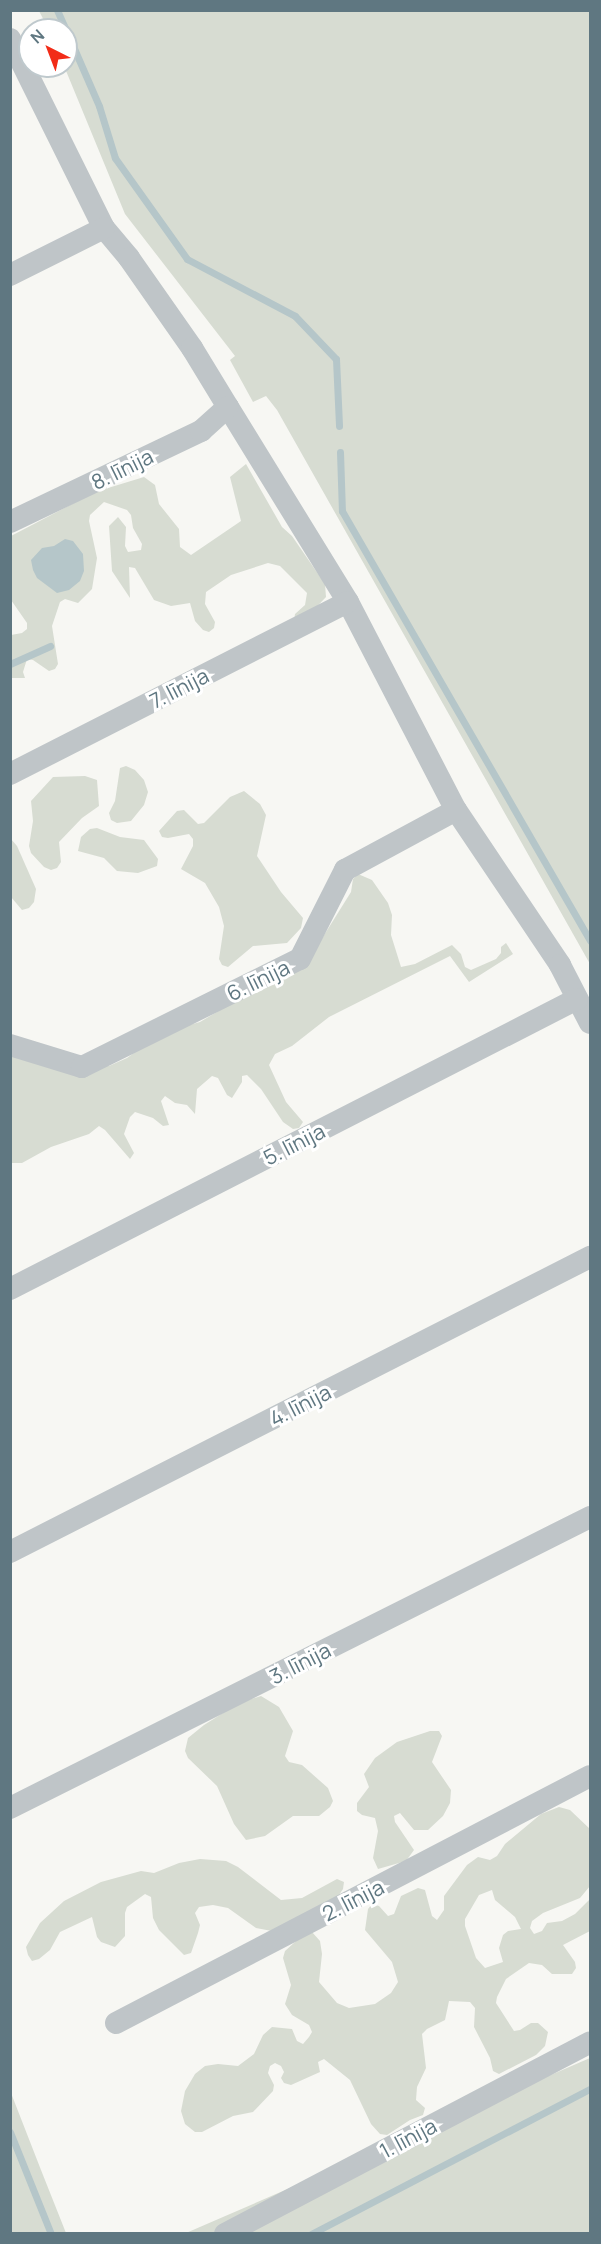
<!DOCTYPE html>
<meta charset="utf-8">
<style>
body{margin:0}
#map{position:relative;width:601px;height:2244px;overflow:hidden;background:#f7f7f3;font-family:Manrope,sans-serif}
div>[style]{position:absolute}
.green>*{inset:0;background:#d7dcd2}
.water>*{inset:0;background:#b5c6c9}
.stream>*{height:7px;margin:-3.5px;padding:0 3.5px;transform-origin:3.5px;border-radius:3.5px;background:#b5c6c9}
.minor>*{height:22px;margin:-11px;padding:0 11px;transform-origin:11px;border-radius:11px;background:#bfc5c8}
span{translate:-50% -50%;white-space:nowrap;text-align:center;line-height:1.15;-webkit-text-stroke:6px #fff;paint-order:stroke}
.street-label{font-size:21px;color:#5f7781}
.frame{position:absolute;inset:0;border:12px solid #5f7781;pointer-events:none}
.north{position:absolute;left:18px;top:18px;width:60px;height:60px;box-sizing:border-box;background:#fff;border:2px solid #bfc9cd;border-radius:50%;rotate:318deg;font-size:16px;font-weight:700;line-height:24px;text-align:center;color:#5f7781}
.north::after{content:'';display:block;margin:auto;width:21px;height:27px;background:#f22c18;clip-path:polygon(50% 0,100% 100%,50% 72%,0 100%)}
</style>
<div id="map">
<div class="green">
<i style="clip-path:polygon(39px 11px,590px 11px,590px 964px,277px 410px,266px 396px,253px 402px,230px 360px,235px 356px,125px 214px,64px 66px,66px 66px,66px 30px,49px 30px)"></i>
<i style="clip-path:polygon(246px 464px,282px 527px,292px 536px,325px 584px,326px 597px,306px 618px,294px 621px,295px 614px,305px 605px,307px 593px,280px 566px,268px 563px,231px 575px,206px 592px,205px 604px,215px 622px,214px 628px,209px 632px,203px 630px,195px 621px,190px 603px,171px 606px,154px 600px,135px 568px,129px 567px,130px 598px,112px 571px,109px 526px,118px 517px,126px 527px,125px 546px,128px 552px,141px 550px,142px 544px,133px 528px,131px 515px,127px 510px,104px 502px,90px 515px,89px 521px,97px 558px,92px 589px,78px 603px,65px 599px,60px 602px,52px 626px,58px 664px,55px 669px,49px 671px,33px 660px,27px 659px,23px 672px,25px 678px,11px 678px,11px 635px,22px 633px,27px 629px,27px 623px,11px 600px,11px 536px,95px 492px,144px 477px,155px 485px,159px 504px,179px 529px,180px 547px,191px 555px,241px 521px,230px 477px)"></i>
<i style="clip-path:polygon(126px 766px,135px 770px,144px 780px,148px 792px,144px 805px,131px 821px,117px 823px,111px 820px,109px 813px,115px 801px,120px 768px)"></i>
<i style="clip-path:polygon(53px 777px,85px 776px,97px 780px,99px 806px,82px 818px,59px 842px,61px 862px,57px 868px,51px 870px,44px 867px,31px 853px,29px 846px,33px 821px,31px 801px)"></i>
<i style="clip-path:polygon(244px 791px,260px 804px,266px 815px,257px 856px,281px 892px,303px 918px,301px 928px,287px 943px,253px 946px,228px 967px,222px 965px,219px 959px,224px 926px,219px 907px,205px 883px,181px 869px,193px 846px,193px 839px,189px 834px,168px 838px,162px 837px,159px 831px,177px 811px,184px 810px,198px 824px,204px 823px,230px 797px)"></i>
<i style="clip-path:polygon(97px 828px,120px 837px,144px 840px,158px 859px,157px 866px,138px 873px,117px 871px,104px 858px,78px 851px,81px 837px,90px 829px)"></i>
<i style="clip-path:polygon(11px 839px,17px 846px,36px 889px,34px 902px,29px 908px,22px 910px,11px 897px)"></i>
<i style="clip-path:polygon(358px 874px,372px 880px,388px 903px,392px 915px,391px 935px,401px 967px,415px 964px,452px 945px,461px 954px,465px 967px,471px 970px,496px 959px,501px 953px,501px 947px,506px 943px,513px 954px,469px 982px,450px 956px,329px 1017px,292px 1046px,275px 1054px,269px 1065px,286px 1102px,303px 1122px,299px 1128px,293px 1129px,283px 1122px,261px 1089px,247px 1075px,242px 1076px,242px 1082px,232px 1098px,227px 1095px,218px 1078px,212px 1076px,197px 1089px,195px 1114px,187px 1105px,175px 1103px,165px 1096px,161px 1101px,169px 1125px,163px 1126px,153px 1118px,135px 1112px,130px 1117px,124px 1134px,134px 1153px,130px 1159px,105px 1130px,99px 1126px,89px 1134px,51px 1147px,22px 1163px,11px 1163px,10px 1053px,109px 1066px,127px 1058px,161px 1033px,200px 1022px,311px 956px,351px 892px,353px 879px)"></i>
<i style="clip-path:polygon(261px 1696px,279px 1707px,293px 1731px,285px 1756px,289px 1762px,302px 1765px,328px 1788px,333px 1801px,330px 1807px,319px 1816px,293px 1816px,265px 1836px,246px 1840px,234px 1824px,217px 1786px,188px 1758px,185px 1751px,188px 1738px,204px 1725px,239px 1703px)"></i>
<i style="clip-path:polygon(430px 1731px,439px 1731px,442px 1736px,432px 1762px,451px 1790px,450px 1803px,443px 1816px,428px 1830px,414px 1830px,400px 1813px,394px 1816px,395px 1822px,414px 1850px,406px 1861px,378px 1869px,373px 1858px,378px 1831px,375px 1818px,362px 1815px,357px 1811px,357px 1803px,369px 1787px,364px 1774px,375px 1758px,397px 1742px)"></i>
<i style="clip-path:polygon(evenodd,559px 1807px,570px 1810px,590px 1829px,590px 1886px,580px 1898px,543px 1913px,532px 1921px,530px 1928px,534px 1934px,542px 1931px,547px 1923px,562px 1921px,575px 1914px,590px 1899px,590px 1931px,563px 1945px,575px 1962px,576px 1968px,572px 1974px,552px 1974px,542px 1965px,529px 1963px,506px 1979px,497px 1997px,496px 2003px,514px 2031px,520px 2030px,531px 2023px,538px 2023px,548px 2032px,545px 2046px,536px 2055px,499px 2074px,493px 2071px,490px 2058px,474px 2027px,475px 2008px,470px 2002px,449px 2001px,445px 2020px,427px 2029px,422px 2034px,426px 2068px,417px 2087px,416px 2100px,425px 2108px,423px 2115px,410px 2120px,387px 2135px,380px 2134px,371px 2124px,350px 2080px,324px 2059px,318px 2062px,320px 2072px,291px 2085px,284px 2083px,281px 2078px,284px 2072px,281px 2066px,275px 2063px,270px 2066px,268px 2073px,274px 2085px,273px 2091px,253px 2112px,233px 2116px,202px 2132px,195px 2132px,185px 2124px,181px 2111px,185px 2091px,195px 2074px,205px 2066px,218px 2064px,238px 2066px,254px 2054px,263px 2035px,272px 2027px,292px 2029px,297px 2041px,303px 2044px,309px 2037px,312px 2032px,309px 2025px,292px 2015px,285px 2004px,291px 1985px,283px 1958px,285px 1951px,305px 1933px,312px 1932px,320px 1941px,322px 1954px,319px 1982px,337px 2003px,349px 2008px,375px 2004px,391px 1993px,398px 1982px,392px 1962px,365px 1930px,368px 1909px,372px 1904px,379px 1906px,388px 1916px,394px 1914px,401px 1896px,418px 1888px,425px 1890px,432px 1916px,437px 1920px,444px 1910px,444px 1896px,467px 1865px,478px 1857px,490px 1860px,497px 1856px,505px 1844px,541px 1814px,559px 1807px,492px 1890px,495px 1900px,515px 1917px,521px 1929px,508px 1931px,503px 1935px,499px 1948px,503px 1962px,485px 1968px,476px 1958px,465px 1926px,465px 1919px,479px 1895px,492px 1890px)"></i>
<i style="clip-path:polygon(200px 1859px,226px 1861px,238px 1867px,281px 1900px,302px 1898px,337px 1879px,344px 1882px,343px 1889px,339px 1895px,277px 1932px,256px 1928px,228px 1908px,213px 1905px,199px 1907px,195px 1913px,200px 1925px,198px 1933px,191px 1953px,184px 1955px,159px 1930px,153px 1918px,151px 1897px,145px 1894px,127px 1907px,125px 1913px,125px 1936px,115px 1947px,101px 1942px,97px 1937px,92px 1917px,60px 1932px,50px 1950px,39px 1959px,32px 1961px,28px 1955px,26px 1947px,40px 1923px,64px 1901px,101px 1882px,141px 1871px,154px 1873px,179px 1863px)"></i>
<i style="clip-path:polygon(590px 2058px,590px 2233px,186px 2233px)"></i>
<i style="clip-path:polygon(11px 2093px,41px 2170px,66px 2233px,11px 2233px)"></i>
</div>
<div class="water">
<i style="clip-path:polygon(65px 539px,73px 541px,83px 554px,84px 571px,80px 581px,69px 590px,57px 593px,37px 578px,33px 570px,31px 560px,42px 548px,54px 546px)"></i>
</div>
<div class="stream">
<i style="left:57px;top:10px;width:22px;rotate:66deg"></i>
<i style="left:66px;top:30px;width:83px;rotate:66.5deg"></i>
<i style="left:99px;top:106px;width:54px;rotate:72.9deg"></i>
<i style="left:115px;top:158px;width:124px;rotate:54.5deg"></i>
<i style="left:187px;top:259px;width:122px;rotate:27.8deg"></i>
<i style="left:295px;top:316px;width:59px;rotate:46.4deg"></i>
<i style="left:336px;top:359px;width:67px;rotate:87.4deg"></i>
<i style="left:340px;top:452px;width:59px;rotate:88.1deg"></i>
<i style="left:342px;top:511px;width:496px;rotate:60deg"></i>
<i style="left:10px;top:664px;width:44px;rotate:-24.2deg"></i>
<i style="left:10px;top:2132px;width:110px;rotate:68.1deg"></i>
<i style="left:311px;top:2234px;width:314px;rotate:-27.5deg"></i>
</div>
<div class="minor">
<i style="left:10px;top:39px;width:211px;rotate:63.6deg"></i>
<i style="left:104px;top:228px;width:39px;rotate:50deg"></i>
<i style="left:129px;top:258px;width:110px;rotate:55deg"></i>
<i style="left:192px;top:348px;width:69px;rotate:58.6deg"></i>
<i style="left:228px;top:407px;width:229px;rotate:58.4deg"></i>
<i style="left:348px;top:602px;width:234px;rotate:62.6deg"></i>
<i style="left:456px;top:810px;width:187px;rotate:56.1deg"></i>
<i style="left:560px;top:965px;width:65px;rotate:62.7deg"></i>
<i style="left:10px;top:275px;width:105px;rotate:-26.6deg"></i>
<i style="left:10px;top:522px;width:212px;rotate:-25.5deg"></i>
<i style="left:201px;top:431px;width:36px;rotate:-42deg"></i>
<i style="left:10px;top:774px;width:379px;rotate:-27deg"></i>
<i style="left:10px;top:1045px;width:75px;rotate:17deg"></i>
<i style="left:82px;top:1067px;width:243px;rotate:-26.4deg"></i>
<i style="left:300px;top:959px;width:100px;rotate:-63.2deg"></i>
<i style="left:345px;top:870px;width:126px;rotate:-28.4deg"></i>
<i style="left:10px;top:1289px;width:637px;rotate:-27.09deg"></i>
<i style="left:10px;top:1552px;width:651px;rotate:-26.96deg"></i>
<i style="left:10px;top:1808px;width:649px;rotate:-26.64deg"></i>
<i style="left:116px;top:2023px;width:534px;rotate:-27.52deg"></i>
<i style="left:225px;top:2234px;width:412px;rotate:-27.7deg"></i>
</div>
<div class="street-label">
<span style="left:122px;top:469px;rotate:-26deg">8. līnija</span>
<span style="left:179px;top:688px;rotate:-27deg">7. līnija</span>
<span style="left:258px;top:980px;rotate:-26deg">6. līnija</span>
<span style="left:294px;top:1144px;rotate:-27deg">5. līnija</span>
<span style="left:300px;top:1405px;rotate:-27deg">4. līnija</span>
<span style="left:300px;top:1663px;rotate:-27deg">3. līnija</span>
<span style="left:353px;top:1900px;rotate:-27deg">2. līnija</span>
<span style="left:408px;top:2138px;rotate:-28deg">1. līnija</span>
</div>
<div class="frame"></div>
<div class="north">N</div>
</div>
